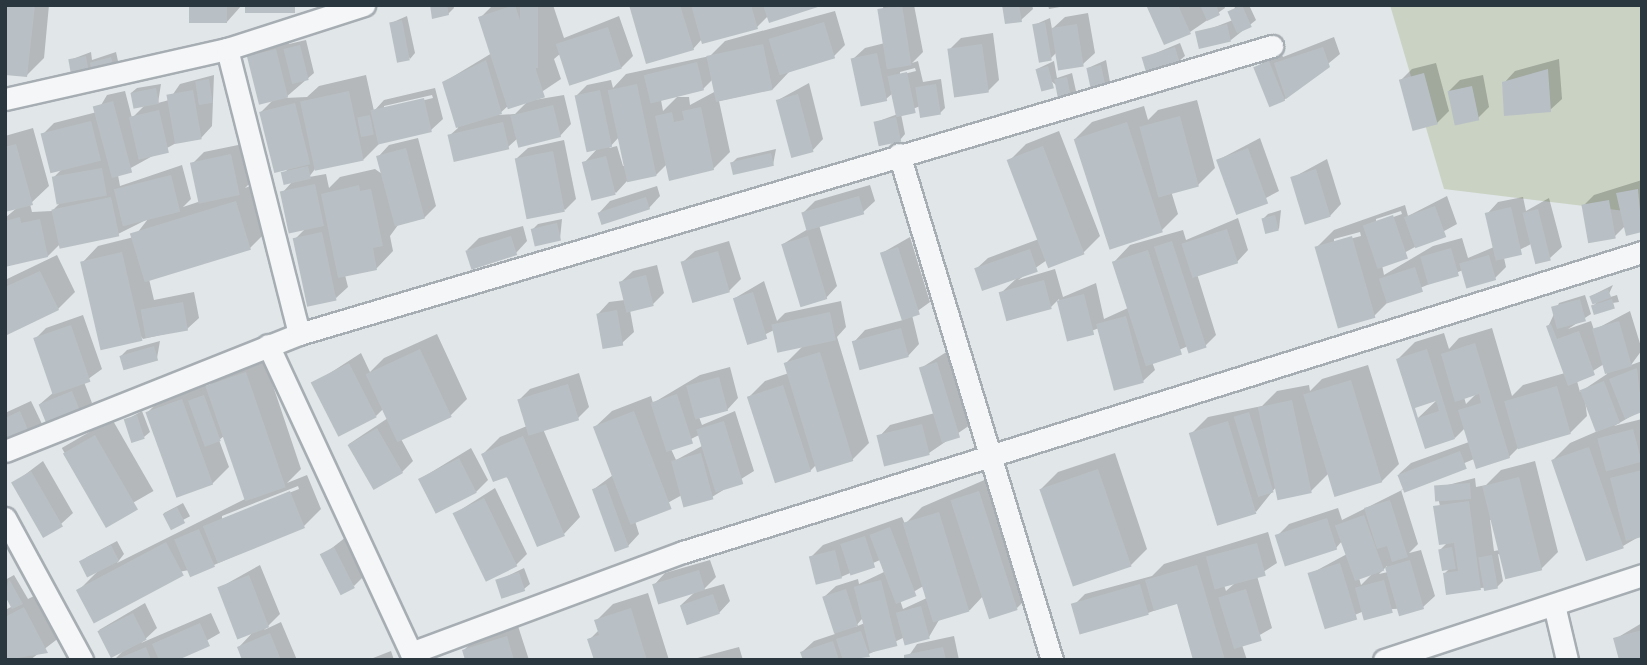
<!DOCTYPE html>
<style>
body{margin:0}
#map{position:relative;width:1647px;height:665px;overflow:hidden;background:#e1e6e9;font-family:"IBM Plex Sans",sans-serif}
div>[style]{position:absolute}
.green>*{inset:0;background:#cad2c3}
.shadow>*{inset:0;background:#0003;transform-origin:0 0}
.building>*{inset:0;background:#b9c0c5;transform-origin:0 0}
.roads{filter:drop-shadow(2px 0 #a7aeb3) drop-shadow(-2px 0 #a7aeb3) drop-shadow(0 2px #a7aeb3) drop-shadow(0 -2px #a7aeb3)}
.minor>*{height:21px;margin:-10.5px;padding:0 10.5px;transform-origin:10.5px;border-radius:10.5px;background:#f4f6f7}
span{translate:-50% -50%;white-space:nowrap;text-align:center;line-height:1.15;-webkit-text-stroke:7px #f1f4f6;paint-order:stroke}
.frame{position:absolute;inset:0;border:7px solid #2b373f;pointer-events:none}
</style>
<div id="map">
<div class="green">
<i style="clip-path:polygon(1390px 5px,1642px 5px,1642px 213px,1444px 189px)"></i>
</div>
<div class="shadow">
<i style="clip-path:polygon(5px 5px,49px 5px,44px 58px,27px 75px)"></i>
<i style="clip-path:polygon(191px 5px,242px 5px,226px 23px)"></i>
<i style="clip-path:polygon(431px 5px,453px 5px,454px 8px,448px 14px)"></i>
<i style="clip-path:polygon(evenodd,493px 5px,553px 5px,564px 38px,619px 16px,633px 56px,621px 68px,561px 53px,554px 59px,561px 79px,528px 101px,564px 95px,571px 124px,560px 136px,518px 138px,508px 147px,449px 136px,458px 128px,444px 82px,492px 53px,480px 18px,493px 5px,528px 101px,515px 114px,498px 115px,509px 105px,528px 101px)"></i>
<i style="clip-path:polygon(630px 5px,817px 5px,768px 16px,757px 27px,702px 39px,693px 49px)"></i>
<i style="clip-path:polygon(evenodd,883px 5px,914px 5px,923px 52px,912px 63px,918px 61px,923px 82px,941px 79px,945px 108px,940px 113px,920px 106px,901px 114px,905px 134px,900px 140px,876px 122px,898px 114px,893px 93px,886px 99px,853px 59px,865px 48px,885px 43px,883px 5px,915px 68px,916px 71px,900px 75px,900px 72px,915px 68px)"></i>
<i style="clip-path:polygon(1004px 5px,1032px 5px,1033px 9px,1021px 20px)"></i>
<i style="clip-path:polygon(1048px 5px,1071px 5px,1049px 9px)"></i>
<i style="clip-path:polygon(1148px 5px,1224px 5px,1225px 8px,1190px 32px)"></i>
<i style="clip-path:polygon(1249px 5px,1256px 20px,1231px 40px,1197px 34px,1233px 20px,1235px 6px)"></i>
<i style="clip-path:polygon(evenodd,835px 11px,845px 45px,834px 56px,789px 72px,773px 89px,719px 101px,730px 152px,713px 169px,667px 164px,656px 175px,627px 181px,616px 193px,584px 163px,598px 148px,576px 96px,587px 85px,611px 80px,613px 88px,626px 74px,710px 56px,725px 41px,835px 11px,713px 79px,716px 91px,690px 105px,689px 97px,677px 97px,663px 111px,661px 100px,703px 89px,713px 79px,835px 11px,619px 137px,626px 166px,623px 166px,617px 146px,609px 148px,619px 137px)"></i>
<i style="clip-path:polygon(1088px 13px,1095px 53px,1083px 64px,1057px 52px,1051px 58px,1034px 25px,1050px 18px,1052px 29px,1065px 17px)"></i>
<i style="clip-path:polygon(407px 16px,415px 53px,410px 59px,391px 23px)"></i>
<i style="clip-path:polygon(993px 33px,999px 80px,988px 91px,949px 50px,961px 38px)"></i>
<i style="clip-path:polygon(1334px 37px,1340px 54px,1284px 100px,1255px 68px,1280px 51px,1283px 57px)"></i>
<i style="clip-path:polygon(evenodd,287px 39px,289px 44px,306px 40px,314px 73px,285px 98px,307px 97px,319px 86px,366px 75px,374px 111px,384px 100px,435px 88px,443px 119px,431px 130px,380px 143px,364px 159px,315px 169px,309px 177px,326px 174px,329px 188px,340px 177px,375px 169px,382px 174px,378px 157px,389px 145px,418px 138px,436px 206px,424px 218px,398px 225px,390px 236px,393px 251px,377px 268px,345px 275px,348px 287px,336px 298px,295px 239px,306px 228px,282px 193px,293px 181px,283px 174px,289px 168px,261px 112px,274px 99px,249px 57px,260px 45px,287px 39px,432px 95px,433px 98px,384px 110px,384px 106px,432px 95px)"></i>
<i style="clip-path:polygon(1180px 43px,1185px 56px,1179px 61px,1144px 58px)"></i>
<i style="clip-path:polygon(91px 52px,92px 60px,116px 52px,118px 61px,89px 76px,70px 60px)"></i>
<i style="clip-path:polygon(1559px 59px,1562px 99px,1550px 110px,1504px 83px,1515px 71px)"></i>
<i style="clip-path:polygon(1106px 60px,1110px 82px,1105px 88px,1088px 68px)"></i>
<i style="clip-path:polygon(1054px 61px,1057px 78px,1072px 73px,1076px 91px,1070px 97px,1037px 69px)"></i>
<i style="clip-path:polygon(1436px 63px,1449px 111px,1437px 123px,1401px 80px,1412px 69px)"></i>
<i style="clip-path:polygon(214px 75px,212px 126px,201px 138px,178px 142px,118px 175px,120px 186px,182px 165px,191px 199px,183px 207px,201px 201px,192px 164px,204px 152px,243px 144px,251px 182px,245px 188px,253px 185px,267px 231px,250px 248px,149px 279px,154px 300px,194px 292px,199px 318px,187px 329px,143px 339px,82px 263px,98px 246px,134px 237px,148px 219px,118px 234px,60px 244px,48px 256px,5px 265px,5px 218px,18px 207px,5px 210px,5px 136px,33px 128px,49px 186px,30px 204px,32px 212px,52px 211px,59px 204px,53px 178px,62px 169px,43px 134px,54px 123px,97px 112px,107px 95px,125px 91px,132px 118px,145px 105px,131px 93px,137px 88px,161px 84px,158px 103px,169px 100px,180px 84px)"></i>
<i style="clip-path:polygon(1483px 75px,1489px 107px,1478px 118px,1449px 91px,1460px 80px)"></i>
<i style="clip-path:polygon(809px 83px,823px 139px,812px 151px,778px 100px)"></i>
<i style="clip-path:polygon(1197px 100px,1215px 168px,1198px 185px,1171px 191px,1178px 214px,1161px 231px,1075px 139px,1092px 122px,1144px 106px,1148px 120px,1158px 110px)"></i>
<i style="clip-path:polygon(1059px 131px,1100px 236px,1083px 253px,1047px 260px,1018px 280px,1055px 269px,1063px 297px,1096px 283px,1104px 319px,1128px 308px,1114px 262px,1130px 245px,1183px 230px,1186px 240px,1238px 218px,1248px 250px,1237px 262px,1197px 274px,1216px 335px,1205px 346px,1188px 346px,1152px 362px,1155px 370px,1143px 381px,1099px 328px,1068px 340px,1059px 299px,1051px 307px,1001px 293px,1017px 278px,976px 269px,988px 258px,1039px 239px,1009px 161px,1026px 144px)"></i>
<i style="clip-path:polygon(1260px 138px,1279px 191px,1238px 213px,1218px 160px)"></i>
<i style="clip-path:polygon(564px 140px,576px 199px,565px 210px,516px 159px,528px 148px)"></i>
<i style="clip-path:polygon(776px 149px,773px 165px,732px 163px,737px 158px)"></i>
<i style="clip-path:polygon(1327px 159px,1341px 204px,1330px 216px,1292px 178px)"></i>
<i style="clip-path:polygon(1642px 180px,1642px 230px,1625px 226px,1615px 236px,1583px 206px,1594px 195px)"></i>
<i style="clip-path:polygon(870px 185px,875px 201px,863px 212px,819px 225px,837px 286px,826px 298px,783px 244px,808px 229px,803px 213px,815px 201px)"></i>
<i style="clip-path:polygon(657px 186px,660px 196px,649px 208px,599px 213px,610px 201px)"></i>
<i style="clip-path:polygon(evenodd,1447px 196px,1457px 224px,1382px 265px,1384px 275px,1433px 246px,1462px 238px,1468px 258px,1494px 247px,1487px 214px,1498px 202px,1523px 197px,1526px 211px,1549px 198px,1562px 247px,1550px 258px,1531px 244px,1504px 258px,1506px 267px,1495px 278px,1463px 270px,1389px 301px,1374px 316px,1339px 326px,1317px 247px,1334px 230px,1405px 205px,1408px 216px,1447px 196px,1401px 211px,1402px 214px,1376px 223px,1376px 219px,1401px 211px,1447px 196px,1360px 232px,1361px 236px,1334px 243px,1334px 239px,1360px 232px)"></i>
<i style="clip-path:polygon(1281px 210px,1279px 229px,1263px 219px,1268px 214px)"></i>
<i style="clip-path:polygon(562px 219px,560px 239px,533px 229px,538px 224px)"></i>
<i style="clip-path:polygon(523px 226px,527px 241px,516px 253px,467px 250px,479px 238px)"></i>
<i style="clip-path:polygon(910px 237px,930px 302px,912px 315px,919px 344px,908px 356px,854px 342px,865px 330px,903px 320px,882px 253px)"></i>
<i style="clip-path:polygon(729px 241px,741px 279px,729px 291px,683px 262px,695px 251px)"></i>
<i style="clip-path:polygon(57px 255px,75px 292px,58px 309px,5px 334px,5px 280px)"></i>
<i style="clip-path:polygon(657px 265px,664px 293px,653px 304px,630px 310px,634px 332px,622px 343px,598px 314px,609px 302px,625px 300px,621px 282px,633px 271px)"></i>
<i style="clip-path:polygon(764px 281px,777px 321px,785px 313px,841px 301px,846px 327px,837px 337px,869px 443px,852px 460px,817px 464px,810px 471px,748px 398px,765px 381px,789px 373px,786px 363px,804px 345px,774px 330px,748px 343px,735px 298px)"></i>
<i style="clip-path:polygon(1613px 285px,1607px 298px,1617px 295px,1619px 302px,1593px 306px,1601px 298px,1591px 296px)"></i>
<i style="clip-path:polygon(evenodd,1585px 295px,1591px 314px,1568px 329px,1591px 321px,1594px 330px,1630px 311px,1642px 350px,1631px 365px,1642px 361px,1642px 410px,1614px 426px,1642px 419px,1642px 535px,1623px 546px,1553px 460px,1570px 443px,1614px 424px,1585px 400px,1587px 416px,1570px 433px,1518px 448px,1509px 457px,1474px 459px,1401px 490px,1418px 544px,1409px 553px,1421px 550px,1435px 596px,1423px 607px,1364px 611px,1327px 627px,1310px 574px,1347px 554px,1342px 541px,1336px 548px,1277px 536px,1289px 524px,1338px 508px,1342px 520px,1404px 489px,1399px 474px,1411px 463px,1469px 442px,1465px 428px,1455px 438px,1417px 419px,1438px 399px,1398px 359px,1415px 342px,1444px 333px,1449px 349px,1459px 338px,1492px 328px,1512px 396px,1523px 385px,1565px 373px,1548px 327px,1559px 303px,1585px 295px,1604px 364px,1607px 374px,1580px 392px,1577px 381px,1604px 364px,1585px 295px,1477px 393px,1466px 404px,1464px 397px,1477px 393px,1585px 295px,1387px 566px,1388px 572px,1379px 574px,1387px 566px,1585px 295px,1372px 574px,1361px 585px,1359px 578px,1372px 574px)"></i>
<i style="clip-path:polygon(83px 315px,102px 369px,84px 382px,92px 403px,81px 415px,40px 404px,54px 392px,35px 339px,46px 328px)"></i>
<i style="clip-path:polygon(437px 334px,467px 399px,450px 416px,401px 439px,413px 461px,402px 472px,349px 444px,388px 418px,383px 409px,376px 416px,313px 384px,361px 353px,370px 372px,384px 358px)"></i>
<i style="clip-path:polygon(160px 341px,157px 358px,121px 356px,127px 350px)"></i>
<i style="clip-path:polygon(948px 351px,970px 425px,929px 453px,879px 437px,890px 425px,935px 413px,921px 368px)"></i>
<i style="clip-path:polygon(evenodd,263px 356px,301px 469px,287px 483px,307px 475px,321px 509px,304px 526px,191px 575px,189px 570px,78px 591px,98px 571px,81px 562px,87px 557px,117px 541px,124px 554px,117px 563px,245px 499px,224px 436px,219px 440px,229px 467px,212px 484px,147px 413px,164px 396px,199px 383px,208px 387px,224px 369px,263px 356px,298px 486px,299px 489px,222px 519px,222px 516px,298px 486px)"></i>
<i style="clip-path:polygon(1368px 365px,1399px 464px,1382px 481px,1329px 473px,1311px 491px,1276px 487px,1256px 512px,1191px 434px,1208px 417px,1262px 406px,1277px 391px,1309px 385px,1310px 391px,1322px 379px)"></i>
<i style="clip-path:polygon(evenodd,730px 367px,738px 398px,727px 410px,699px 417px,702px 425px,735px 411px,754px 471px,712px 497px,682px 495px,635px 521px,639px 534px,628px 546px,594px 489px,613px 475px,595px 427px,612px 411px,651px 396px,653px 403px,700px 375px,730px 367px,699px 435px,702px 446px,676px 460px,671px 449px,699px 435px)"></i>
<i style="clip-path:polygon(579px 373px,589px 407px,578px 418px,543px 429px,580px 517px,564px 534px,483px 454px,500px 437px,527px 426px,519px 400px,530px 389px)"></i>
<i style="clip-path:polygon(31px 401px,42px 424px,5px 446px,5px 413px)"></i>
<i style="clip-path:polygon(142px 411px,150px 432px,144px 437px,126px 420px)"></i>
<i style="left:112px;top:419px;width:83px;height:58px;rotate:60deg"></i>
<i style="clip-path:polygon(471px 448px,488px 480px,476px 492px,420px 479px)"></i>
<i style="clip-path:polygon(1115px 453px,1147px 549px,1130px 566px,1041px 489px,1058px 472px)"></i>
<i style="clip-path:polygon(43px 461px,73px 513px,61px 524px,14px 483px)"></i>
<i style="clip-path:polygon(evenodd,1535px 461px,1558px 552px,1541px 569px,1498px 554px,1503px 581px,1497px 587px,1480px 588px,1444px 574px,1450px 568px,1440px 550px,1448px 542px,1436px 488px,1475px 478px,1476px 487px,1486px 485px,1501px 470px,1535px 461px,1490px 520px,1492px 520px,1500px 550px,1494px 551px,1490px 520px)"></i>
<i style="clip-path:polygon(evenodd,996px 475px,1034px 591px,1017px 608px,983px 596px,970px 610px,939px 620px,929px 637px,905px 637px,856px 660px,805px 660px,802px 652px,814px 641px,835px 634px,824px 597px,836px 586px,858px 579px,859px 584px,884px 572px,880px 560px,841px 577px,811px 557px,823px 545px,902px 517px,905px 524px,922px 507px,996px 475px,925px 585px,929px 597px,903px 609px,900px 600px,925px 585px,996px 475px,864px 617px,865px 623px,855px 627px,861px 620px,864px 617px)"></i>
<i style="clip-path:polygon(495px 488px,527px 554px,516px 565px,454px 514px)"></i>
<i style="left:183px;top:503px;width:15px;height:22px;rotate:62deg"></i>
<i style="clip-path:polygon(evenodd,1268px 532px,1277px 563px,1257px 576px,1272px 628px,1242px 645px,1247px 660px,1195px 660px,1178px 602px,1148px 613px,1073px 606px,1085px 594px,1152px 576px,1164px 564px,1268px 532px,1235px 583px,1226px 591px,1224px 585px,1235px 583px)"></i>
<i style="clip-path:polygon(346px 537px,365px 575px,354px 586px,323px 555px)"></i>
<i style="clip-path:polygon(710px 560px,716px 577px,703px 590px,724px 584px,730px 601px,719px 613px,681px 605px,695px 592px,654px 585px,665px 573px)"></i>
<i style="clip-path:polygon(260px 565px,280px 614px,264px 630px,281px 622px,297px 660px,244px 660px,239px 647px,255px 630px,219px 588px)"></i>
<i style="clip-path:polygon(524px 568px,530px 584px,524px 589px,497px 581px)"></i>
<i style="clip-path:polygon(14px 575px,28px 599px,42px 592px,64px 634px,30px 660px,5px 660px,5px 610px,13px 606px,5px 580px)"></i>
<i style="clip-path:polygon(648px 593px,669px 660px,595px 660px,589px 640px,599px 630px,596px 621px,613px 604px)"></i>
<i style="clip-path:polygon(145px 603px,157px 628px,141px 643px,211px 613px,220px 633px,173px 660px,114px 660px,123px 651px,99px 630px)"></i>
<i style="clip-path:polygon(1642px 623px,1642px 660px,1615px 639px)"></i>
<i style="clip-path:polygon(518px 626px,529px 660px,467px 660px,464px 650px,475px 639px)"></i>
<i style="clip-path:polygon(954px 636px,959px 660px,906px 660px,917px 644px)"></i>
<i style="clip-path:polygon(739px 647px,743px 660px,690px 660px)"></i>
<i style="clip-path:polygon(391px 651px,394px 660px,368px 660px)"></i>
</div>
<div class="building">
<i style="clip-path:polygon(5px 5px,35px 5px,27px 77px,5px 75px)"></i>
<i style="left:189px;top:5px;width:38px;height:18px"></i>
<i style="left:245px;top:5px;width:50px;height:8px"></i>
<i style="clip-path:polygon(430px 5px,447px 5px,449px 15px,432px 19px)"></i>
<i style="left:515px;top:5px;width:97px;height:39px;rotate:72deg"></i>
<i style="left:520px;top:5px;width:18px;height:63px"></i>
<i style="clip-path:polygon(629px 5px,680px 5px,694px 50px,646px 64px)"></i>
<i style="clip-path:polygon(691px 5px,751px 5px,758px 29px,702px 44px)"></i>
<i style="clip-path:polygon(763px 5px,821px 5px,821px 6px,769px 23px)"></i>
<i style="left:902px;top:5px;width:61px;height:25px;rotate:81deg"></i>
<i style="clip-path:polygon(1002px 5px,1019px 5px,1022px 22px,1005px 24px)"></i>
<i style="clip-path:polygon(1146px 5px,1178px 5px,1191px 34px,1164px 45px)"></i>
<i style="clip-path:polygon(1200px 5px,1216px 5px,1220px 15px,1207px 21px)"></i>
<i style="left:1242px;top:5px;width:24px;height:16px;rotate:66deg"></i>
<i style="left:402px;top:20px;width:41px;height:13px;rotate:79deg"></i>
<i style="left:824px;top:22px;width:38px;height:58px;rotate:73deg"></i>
<i style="left:1045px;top:22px;width:39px;height:13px;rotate:80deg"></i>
<i style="left:1077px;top:24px;width:43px;height:26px;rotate:81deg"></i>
<i style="left:1227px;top:24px;width:18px;height:33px;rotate:77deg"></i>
<i style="left:608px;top:27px;width:44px;height:55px;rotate:72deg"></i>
<i style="left:763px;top:44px;width:47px;height:58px;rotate:78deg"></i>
<i style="left:982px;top:44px;width:49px;height:35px;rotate:82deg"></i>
<i style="left:300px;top:45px;width:36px;height:17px;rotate:76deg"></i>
<i style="left:1175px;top:47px;width:17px;height:35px;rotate:73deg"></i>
<i style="clip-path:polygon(1323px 47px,1330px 67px,1286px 99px,1274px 63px)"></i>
<i style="left:276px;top:49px;width:50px;height:30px;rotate:76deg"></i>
<i style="left:877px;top:53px;width:49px;height:27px;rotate:78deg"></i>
<i style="left:86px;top:56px;width:22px;height:18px;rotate:80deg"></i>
<i style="left:111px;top:57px;width:11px;height:22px;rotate:75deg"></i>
<i style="clip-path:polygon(486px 60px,502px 114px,456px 128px,442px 82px)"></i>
<i style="left:1269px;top:61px;width:43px;height:17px;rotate:68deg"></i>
<i style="left:697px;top:62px;width:29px;height:55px;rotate:76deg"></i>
<i style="left:1101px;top:65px;width:25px;height:15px;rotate:78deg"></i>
<i style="left:1048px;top:66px;width:23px;height:13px;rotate:75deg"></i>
<i style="clip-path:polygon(1548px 69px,1551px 112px,1504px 116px,1502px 82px)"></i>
<i style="left:907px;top:72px;width:42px;height:20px;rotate:78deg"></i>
<i style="left:1424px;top:73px;width:53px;height:26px;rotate:75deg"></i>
<i style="left:1067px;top:77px;width:21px;height:13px;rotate:79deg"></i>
<i style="left:209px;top:79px;width:24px;height:14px;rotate:81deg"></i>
<i style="left:637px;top:84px;width:94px;height:30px;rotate:78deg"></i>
<i style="left:936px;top:84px;width:31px;height:21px;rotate:81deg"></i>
<i style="left:1472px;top:86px;width:35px;height:25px;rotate:78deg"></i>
<i style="left:156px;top:88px;width:16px;height:26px;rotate:79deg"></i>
<i style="left:193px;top:90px;width:50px;height:27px;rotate:80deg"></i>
<i style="left:600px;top:90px;width:58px;height:26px;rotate:78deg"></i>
<i style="left:349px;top:91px;width:71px;height:50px;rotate:78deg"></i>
<i style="left:798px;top:94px;width:60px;height:23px;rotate:75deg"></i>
<i style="left:424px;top:98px;width:35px;height:55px;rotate:77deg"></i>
<i style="left:113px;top:101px;width:74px;height:21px;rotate:75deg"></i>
<i style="left:295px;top:103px;width:63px;height:37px;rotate:76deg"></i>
<i style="left:553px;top:105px;width:33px;height:44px;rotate:76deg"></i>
<i style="clip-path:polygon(701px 107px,714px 170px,669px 181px,655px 116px,672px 112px,674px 122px,684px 120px,682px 111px)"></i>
<i style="left:159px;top:110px;width:44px;height:31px;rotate:77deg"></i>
<i style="left:370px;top:115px;width:20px;height:13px;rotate:79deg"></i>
<i style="left:1180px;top:116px;width:73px;height:42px;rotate:75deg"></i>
<i style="left:896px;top:117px;width:25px;height:23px;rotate:78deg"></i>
<i style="left:91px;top:121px;width:41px;height:52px;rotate:76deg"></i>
<i style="left:503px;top:122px;width:28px;height:57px;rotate:77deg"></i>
<i style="left:1127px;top:122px;width:116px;height:56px;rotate:72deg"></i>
<i style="clip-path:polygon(16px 144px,33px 205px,5px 212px,5px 147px)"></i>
<i style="left:1043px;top:146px;width:116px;height:39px;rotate:69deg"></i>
<i style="left:406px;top:148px;width:73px;height:31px;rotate:75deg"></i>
<i style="left:1248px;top:148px;width:59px;height:34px;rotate:70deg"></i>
<i style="left:553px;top:151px;width:62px;height:39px;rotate:79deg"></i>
<i style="left:771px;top:153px;width:13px;height:42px;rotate:77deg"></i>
<i style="left:231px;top:154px;width:42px;height:42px;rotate:78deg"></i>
<i style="left:606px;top:156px;width:40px;height:25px;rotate:76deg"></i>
<i style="left:308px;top:166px;width:13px;height:28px;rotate:77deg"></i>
<i style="left:102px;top:168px;width:28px;height:51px;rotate:80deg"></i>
<i style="left:1316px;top:169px;width:50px;height:27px;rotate:73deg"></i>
<i style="left:171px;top:175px;width:38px;height:59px;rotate:76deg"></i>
<i style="left:315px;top:184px;width:43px;height:36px;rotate:78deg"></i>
<i style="clip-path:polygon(359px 185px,360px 191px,371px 189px,383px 246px,373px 248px,377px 270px,338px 278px,321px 194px)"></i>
<i style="clip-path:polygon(1638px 189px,1642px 232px,1626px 236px,1616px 193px)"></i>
<i style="left:859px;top:196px;width:19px;height:60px;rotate:74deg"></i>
<i style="left:111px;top:197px;width:40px;height:61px;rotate:78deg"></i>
<i style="left:646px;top:197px;width:13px;height:51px;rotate:72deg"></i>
<i style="left:1609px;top:200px;width:39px;height:28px;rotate:80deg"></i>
<i style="left:236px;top:201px;width:51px;height:111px;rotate:73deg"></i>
<i style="left:1435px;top:206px;width:33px;height:33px;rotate:70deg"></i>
<i style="left:1511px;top:207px;width:49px;height:27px;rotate:77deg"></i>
<i style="left:1538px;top:209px;width:53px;height:16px;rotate:76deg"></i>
<i style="left:1275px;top:215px;width:16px;height:14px;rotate:76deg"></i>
<i style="left:1393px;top:215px;width:46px;height:32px;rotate:71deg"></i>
<i style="clip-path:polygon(20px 217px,21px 223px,40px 219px,48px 257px,5px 267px,5px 221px)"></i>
<i style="left:557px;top:223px;width:18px;height:27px;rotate:77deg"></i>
<i style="left:1227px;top:229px;width:36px;height:48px;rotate:72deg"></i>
<i style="left:322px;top:232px;width:70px;height:30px;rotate:78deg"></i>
<i style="left:511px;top:236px;width:20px;height:48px;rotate:72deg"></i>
<i style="left:808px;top:236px;width:66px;height:28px;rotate:73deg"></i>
<i style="left:1352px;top:236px;width:85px;height:39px;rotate:74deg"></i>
<i style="left:1172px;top:241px;width:112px;height:19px;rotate:72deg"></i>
<i style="left:898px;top:247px;width:71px;height:19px;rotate:72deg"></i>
<i style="left:1451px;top:248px;width:29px;height:32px;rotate:74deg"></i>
<i style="left:1030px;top:249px;width:24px;height:59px;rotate:71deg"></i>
<i style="left:1148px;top:250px;width:110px;height:38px;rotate:72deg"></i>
<i style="left:718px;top:251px;width:43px;height:39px;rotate:74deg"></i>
<i style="left:122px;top:252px;width:91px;height:43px;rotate:77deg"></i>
<i style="left:1489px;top:255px;width:26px;height:31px;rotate:74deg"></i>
<i style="left:1415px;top:267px;width:26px;height:38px;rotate:72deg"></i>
<i style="clip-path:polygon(40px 271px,59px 310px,5px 336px,5px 287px)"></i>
<i style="left:646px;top:275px;width:32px;height:28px;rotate:76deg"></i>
<i style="left:1044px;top:280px;width:30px;height:47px;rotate:75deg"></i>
<i style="left:1608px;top:289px;width:9px;height:20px;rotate:69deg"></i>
<i style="left:753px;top:292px;width:49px;height:21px;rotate:73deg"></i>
<i style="left:1084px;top:294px;width:42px;height:28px;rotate:76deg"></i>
<i style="left:1580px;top:299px;width:23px;height:30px;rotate:75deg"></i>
<i style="left:1612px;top:299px;width:10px;height:22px;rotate:73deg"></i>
<i style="left:183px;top:302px;width:29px;height:43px;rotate:80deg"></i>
<i style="left:617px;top:310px;width:36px;height:21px;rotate:80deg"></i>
<i style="left:830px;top:312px;width:29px;height:60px;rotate:78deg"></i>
<i style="left:1126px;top:316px;width:69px;height:31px;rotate:75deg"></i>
<i style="left:1619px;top:321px;width:47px;height:28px;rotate:74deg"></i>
<i style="clip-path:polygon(1551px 324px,1557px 339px,1579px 331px,1595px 375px,1568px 386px,1546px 326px)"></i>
<i style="left:71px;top:325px;width:60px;height:40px;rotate:71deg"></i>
<i style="left:901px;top:328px;width:30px;height:51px;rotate:75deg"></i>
<i style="clip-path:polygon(1475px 343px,1510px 458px,1476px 469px,1458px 410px,1481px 403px,1479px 394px,1455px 402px,1441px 354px)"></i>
<i style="left:154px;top:346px;width:15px;height:36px;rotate:74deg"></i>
<i style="left:420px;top:349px;width:75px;height:60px;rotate:65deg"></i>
<i style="clip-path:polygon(evenodd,1427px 349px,1455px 439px,1425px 449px,1396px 359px,1427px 349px,1436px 401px,1439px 411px,1418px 418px,1415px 408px,1436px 401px)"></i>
<i style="left:820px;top:352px;width:114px;height:38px;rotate:73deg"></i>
<i style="left:937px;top:362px;width:79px;height:19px;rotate:73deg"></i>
<i style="left:349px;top:363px;width:61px;height:43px;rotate:63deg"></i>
<i style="clip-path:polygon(1637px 368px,1642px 412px,1625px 419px,1609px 379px)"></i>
<i style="left:246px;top:372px;width:122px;height:43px;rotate:71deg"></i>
<i style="left:719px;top:377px;width:35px;height:34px;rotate:75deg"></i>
<i style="left:1351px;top:380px;width:107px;height:50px;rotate:73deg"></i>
<i style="left:1604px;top:381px;width:45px;height:26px;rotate:69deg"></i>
<i style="left:568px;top:384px;width:38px;height:53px;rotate:73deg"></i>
<i style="left:783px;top:385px;width:91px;height:38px;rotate:72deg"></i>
<i style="left:1557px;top:386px;width:50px;height:55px;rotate:74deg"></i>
<i style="left:72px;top:391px;width:27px;height:36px;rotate:68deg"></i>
<i style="left:677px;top:394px;width:52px;height:28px;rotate:72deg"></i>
<i style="left:204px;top:395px;width:49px;height:17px;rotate:70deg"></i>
<i style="left:182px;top:399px;width:91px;height:39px;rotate:70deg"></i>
<i style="left:1292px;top:400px;width:95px;height:35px;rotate:78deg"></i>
<i style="clip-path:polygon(20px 411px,31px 437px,5px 448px,5px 418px)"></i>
<i style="left:634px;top:411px;width:105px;height:44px;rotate:69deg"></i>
<i style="left:1249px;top:412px;width:84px;height:16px;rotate:73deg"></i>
<i style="left:137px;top:415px;width:25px;height:14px;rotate:72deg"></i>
<i style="left:724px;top:421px;width:66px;height:29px;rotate:73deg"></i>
<i style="left:1228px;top:421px;width:97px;height:41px;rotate:73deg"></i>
<i style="left:922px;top:424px;width:32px;height:47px;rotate:76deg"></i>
<i style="left:377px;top:428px;width:52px;height:34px;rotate:60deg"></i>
<i style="left:1633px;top:429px;width:34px;height:37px;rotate:75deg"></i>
<i style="left:95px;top:435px;width:86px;height:37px;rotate:60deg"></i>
<i style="clip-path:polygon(523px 436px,565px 536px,537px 547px,507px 477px,493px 482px,481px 454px)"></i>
<i style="left:1589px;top:447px;width:107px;height:40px;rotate:71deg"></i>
<i style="left:1460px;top:451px;width:19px;height:67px;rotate:69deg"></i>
<i style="left:701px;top:453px;width:48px;height:31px;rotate:75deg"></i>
<i style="left:459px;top:458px;width:39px;height:46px;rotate:63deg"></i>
<i style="left:1098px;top:469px;width:103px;height:62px;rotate:71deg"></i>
<i style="clip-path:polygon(1642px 470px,1642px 537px,1626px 541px,1610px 478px)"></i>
<i style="left:31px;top:471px;width:64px;height:23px;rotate:60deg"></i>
<i style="left:1519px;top:477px;width:96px;height:38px;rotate:76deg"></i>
<i style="left:1470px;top:483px;width:16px;height:36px;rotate:86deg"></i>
<i style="left:606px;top:484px;width:67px;height:15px;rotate:70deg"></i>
<i style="left:290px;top:491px;width:40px;height:94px;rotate:68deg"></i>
<i style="left:979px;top:491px;width:125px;height:30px;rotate:72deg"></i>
<i style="left:484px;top:498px;width:76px;height:35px;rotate:64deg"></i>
<i style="clip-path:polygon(1390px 500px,1408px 557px,1392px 562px,1387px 546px,1377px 549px,1364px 508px)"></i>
<i style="clip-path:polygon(1469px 501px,1481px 590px,1446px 595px,1443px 573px,1458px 571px,1454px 543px,1439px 545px,1433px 506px)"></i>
<i style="left:177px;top:507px;width:18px;height:16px;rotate:63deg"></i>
<i style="left:939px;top:512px;width:104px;height:38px;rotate:73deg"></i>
<i style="left:1364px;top:515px;width:59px;height:31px;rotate:70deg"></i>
<i style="left:1327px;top:518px;width:33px;height:55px;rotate:72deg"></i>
<i style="left:890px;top:527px;width:74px;height:22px;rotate:69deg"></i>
<i style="left:199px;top:529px;width:41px;height:27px;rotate:67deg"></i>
<i style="left:865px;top:536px;width:33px;height:26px;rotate:72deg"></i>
<i style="left:166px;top:542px;width:38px;height:102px;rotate:62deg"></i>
<i style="left:1257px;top:543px;width:34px;height:53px;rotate:75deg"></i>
<i style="left:111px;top:545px;width:18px;height:36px;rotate:63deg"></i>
<i style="left:334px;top:547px;width:46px;height:16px;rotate:63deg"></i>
<i style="left:1452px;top:547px;width:22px;height:14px;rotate:80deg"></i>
<i style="left:835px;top:550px;width:29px;height:27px;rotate:76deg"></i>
<i style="left:1492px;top:555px;width:34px;height:14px;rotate:80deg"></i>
<i style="left:1410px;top:560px;width:51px;height:26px;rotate:74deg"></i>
<i style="left:1340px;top:563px;width:59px;height:34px;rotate:73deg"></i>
<i style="clip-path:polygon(1197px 565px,1225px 660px,1193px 660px,1177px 604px,1154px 611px,1145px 580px)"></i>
<i style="left:699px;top:570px;width:21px;height:49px;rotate:73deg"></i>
<i style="left:519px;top:572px;width:20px;height:25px;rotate:72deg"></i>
<i style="left:249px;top:575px;width:56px;height:34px;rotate:69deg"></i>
<i style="clip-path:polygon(9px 579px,23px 604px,12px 609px,5px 596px)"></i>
<i style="left:881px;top:580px;width:68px;height:28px;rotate:76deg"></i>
<i style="left:1384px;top:580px;width:34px;height:30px;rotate:75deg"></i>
<i style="left:1140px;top:584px;width:32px;height:72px;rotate:74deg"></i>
<i style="left:846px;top:589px;width:39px;height:25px;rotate:72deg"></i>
<i style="left:1246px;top:589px;width:54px;height:29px;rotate:73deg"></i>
<i style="left:713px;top:594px;width:21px;height:35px;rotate:71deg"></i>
<i style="left:921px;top:606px;width:34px;height:26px;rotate:75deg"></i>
<i style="clip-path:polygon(24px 607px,48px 653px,5px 660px,5px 617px)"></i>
<i style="clip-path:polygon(631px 608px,647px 660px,594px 660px,587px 639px,599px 635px,594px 620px)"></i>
<i style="left:133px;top:613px;width:30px;height:40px;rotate:63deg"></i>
<i style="clip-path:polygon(200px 623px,210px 646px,178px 660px,159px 660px,152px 644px)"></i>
<i style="clip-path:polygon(1642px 630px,1642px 660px,1619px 660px,1613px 638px)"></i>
<i style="clip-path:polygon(861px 631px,870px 657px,843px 660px,836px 639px)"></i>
<i style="clip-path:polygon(270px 633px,281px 660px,242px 660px,237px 647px)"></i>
<i style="clip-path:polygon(507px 636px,514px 660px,465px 660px,462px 650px)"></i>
<i style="clip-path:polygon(833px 641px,839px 660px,803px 660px,800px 652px)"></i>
<i style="clip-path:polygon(146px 647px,151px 660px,115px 660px)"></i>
<i style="clip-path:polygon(943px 647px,946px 660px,904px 660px,904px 655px)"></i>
</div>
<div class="roads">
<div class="minor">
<i style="left:227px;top:49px;width:294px;rotate:75.8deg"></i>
<i style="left:5px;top:99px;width:228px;rotate:-12.7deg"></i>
<i style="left:227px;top:49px;width:144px;rotate:-17.8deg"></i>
<i style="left:899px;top:154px;width:529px;rotate:73.18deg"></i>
<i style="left:268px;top:345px;width:347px;rotate:65.1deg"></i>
<i style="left:5px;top:451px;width:316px;rotate:-21.7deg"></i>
<i style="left:299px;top:334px;width:1015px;rotate:-16.49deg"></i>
<i style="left:5px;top:518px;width:162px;rotate:61.5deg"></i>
<i style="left:1554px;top:605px;width:57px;rotate:76.7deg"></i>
<i style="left:411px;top:653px;width:290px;rotate:-20.4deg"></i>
<i style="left:683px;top:552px;width:1005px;rotate:-17.37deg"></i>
<i style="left:1384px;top:660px;width:272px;rotate:-18.2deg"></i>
</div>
</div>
<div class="frame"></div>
</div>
